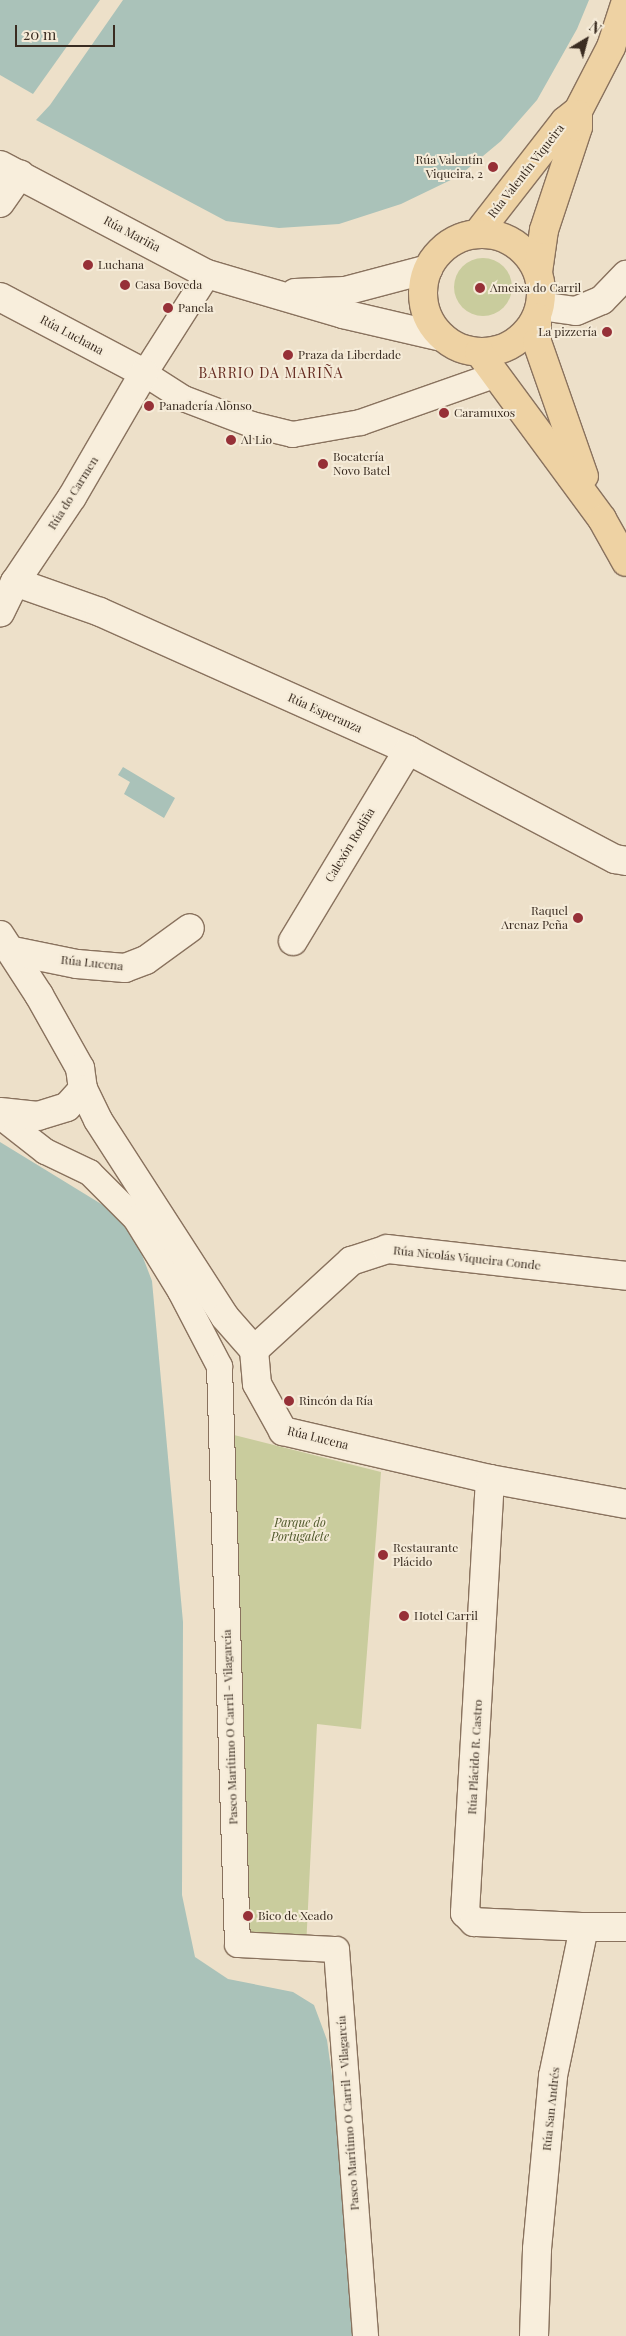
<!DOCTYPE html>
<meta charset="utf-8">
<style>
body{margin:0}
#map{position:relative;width:626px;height:2336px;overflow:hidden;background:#ede0c9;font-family:"Playfair Display",serif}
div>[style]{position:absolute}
.green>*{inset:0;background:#c9cc9d}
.round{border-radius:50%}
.water>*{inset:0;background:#aac2b9}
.roads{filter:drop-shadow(1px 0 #89725e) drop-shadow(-1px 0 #89725e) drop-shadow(0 1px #89725e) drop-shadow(0 -1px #89725e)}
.pedestrian>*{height:25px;margin:-12.5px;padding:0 12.5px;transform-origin:12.5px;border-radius:12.5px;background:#f8eedc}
.minor>*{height:28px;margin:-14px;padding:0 14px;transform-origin:14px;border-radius:14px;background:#f8eedc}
.primary>*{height:28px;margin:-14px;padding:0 14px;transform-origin:14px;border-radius:14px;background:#eed2a3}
.primary>.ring{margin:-14px;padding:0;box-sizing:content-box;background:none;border:28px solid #eed2a3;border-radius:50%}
.dots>*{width:14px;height:14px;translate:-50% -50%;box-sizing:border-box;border:2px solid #f5ebd8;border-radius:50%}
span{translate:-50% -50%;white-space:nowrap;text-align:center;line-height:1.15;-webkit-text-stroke:4px #f5ebd8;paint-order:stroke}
.poi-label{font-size:12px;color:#3a2c21}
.right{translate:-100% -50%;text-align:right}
.left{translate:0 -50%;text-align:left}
.street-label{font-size:12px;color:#3a2c21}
.park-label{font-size:12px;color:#4d5628;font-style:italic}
.neighbourhood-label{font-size:14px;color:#662c22;letter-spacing:1px}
.north{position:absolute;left:561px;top:15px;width:50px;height:50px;-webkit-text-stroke:4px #f5ebd8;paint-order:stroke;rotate:37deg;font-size:14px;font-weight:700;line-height:20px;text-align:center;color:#3a2c21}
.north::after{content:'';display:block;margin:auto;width:18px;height:22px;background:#3a2c21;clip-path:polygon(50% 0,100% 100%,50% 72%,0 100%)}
.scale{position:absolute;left:15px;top:25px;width:100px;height:22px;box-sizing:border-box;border:2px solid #3a2c21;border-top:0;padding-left:6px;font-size:15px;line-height:18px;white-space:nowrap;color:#3a2c21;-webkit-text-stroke:4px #f5ebd8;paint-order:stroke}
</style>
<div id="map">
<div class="green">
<i class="round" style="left:454px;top:258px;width:58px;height:58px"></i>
<i style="clip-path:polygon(222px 1432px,381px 1472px,361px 1729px,317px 1724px,306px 1948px,237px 1944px)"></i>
</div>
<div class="water">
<i style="clip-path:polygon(0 0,100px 0,33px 94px,0 75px)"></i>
<i style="clip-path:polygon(123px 0,589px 0,577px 29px,537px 100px,501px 141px,459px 176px,401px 204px,339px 224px,279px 228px,226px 221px,36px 120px,50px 105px)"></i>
<i style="clip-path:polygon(123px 767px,175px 798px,164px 818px,124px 794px,130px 782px,118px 775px)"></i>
<i style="clip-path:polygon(0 1142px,129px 1221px,152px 1281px,183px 1622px,182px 1895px,195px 1957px,228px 1979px,293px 1992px,314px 2005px,327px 2040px,344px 2163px,355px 2336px,0 2336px)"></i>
</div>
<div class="roads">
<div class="pedestrian">
<i style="left:207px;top:274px;width:117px;rotate:122.5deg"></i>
<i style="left:144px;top:373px;width:46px;rotate:32.7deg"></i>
<i style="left:183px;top:398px;width:73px;rotate:20.9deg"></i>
<i style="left:251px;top:424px;width:42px;rotate:13.7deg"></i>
<i style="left:292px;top:434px;width:69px;rotate:-10deg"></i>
<i style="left:360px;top:422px;width:144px;rotate:-19.4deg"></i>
<i style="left:0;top:1116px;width:57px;rotate:37.9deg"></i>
<i style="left:45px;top:1151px;width:49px;rotate:25.5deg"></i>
<i style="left:89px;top:1172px;width:65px;rotate:45deg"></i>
<i style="left:135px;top:1218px;width:86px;rotate:58.3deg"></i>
<i style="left:180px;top:1291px;width:85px;rotate:62.5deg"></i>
<i style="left:219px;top:1366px;width:578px;rotate:88.22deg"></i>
<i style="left:237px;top:1944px;width:99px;rotate:2.9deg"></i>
<i style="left:336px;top:1949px;width:388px;rotate:85.7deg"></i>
</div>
<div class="minor">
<i style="left:0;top:165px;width:234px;rotate:27.8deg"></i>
<i style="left:207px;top:274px;width:142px;rotate:16.4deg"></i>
<i style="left:343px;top:314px;width:102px;rotate:13.1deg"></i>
<i style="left:0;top:203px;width:35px;rotate:-55deg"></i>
<i style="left:295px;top:293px;width:50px;rotate:-2.3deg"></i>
<i style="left:345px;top:291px;width:86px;rotate:-14.8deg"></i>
<i style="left:0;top:297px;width:163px;rotate:27.8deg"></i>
<i style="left:144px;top:373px;width:143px;rotate:120.1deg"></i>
<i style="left:72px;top:497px;width:102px;rotate:123.8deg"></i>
<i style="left:15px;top:582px;width:34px;rotate:116deg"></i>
<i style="left:540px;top:306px;width:36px;rotate:8deg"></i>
<i style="left:576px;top:311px;width:28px;rotate:-23deg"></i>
<i style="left:602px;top:300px;width:35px;rotate:-46deg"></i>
<i style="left:15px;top:582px;width:90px;rotate:19.4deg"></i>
<i style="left:100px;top:612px;width:338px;rotate:24.1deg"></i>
<i style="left:408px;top:750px;width:234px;rotate:27.8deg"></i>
<i style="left:615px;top:859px;width:11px;rotate:10deg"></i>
<i style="left:0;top:935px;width:72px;rotate:57deg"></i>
<i style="left:39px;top:995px;width:84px;rotate:60.7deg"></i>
<i style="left:80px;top:1068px;width:21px;rotate:82deg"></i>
<i style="left:83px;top:1089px;width:24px;rotate:132deg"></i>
<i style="left:67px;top:1107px;width:30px;rotate:163deg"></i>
<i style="left:38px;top:1116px;width:38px;rotate:-174deg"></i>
<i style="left:293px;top:941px;width:223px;rotate:-58.9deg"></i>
<i style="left:13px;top:951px;width:65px;rotate:11.5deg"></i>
<i style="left:77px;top:964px;width:48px;rotate:4.8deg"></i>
<i style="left:125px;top:968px;width:22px;rotate:-21deg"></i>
<i style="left:146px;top:960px;width:54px;rotate:-36deg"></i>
<i style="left:83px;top:1089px;width:34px;rotate:64deg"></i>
<i style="left:98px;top:1120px;width:234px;rotate:57.2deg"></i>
<i style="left:225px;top:1317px;width:44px;rotate:48.7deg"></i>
<i style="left:254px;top:1350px;width:34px;rotate:85deg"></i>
<i style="left:257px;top:1384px;width:54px;rotate:61deg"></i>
<i style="left:283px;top:1431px;width:212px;rotate:13.1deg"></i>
<i style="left:490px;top:1479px;width:138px;rotate:10.4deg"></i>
<i style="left:254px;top:1350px;width:132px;rotate:-42.5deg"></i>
<i style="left:351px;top:1261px;width:38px;rotate:-18deg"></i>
<i style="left:387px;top:1249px;width:241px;rotate:6.4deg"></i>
<i style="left:490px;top:1479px;width:435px;rotate:93.3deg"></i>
<i style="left:465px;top:1913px;width:13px;rotate:45deg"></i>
<i style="left:474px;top:1922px;width:110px;rotate:2.6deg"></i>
<i style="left:534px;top:2336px;width:87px;rotate:-88deg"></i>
<i style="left:537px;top:2249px;width:174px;rotate:-84.7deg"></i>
<i style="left:553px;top:2076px;width:152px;rotate:-78.2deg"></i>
<i style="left:584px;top:1927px;width:42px"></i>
</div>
<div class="primary">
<i style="left:477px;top:234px;width:143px;rotate:-52.1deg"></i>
<i style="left:565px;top:121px;width:16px;rotate:-38deg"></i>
<i style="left:578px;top:111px;width:72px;rotate:-62.7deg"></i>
<i style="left:611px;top:47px;width:48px;rotate:-71.9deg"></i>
<i class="ring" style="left:423px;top:234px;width:90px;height:90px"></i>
<i style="left:538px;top:272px;width:42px;rotate:-81.9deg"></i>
<i style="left:544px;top:230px;width:108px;rotate:-71.7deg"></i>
<i style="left:578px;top:127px;width:13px;rotate:-90deg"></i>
<i style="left:537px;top:317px;width:25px;rotate:90deg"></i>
<i style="left:537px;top:342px;width:142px;rotate:70.7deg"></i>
<i style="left:479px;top:352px;width:207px;rotate:53.6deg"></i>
<i style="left:602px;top:519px;width:49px;rotate:60.8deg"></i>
</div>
</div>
<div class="dots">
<i style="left:493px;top:167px;background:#963037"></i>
<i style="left:88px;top:265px;background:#963037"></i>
<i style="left:125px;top:285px;background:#963037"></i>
<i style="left:480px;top:288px;background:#963037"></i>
<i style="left:168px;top:308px;background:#963037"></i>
<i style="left:607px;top:332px;background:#963037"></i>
<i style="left:288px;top:355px;background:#963037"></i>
<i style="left:149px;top:406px;background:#963037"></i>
<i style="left:444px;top:413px;background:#963037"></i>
<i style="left:231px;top:440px;background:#963037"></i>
<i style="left:323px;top:464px;background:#963037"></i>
<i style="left:578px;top:918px;background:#963037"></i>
<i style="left:289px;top:1401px;background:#963037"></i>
<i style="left:383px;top:1555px;background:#963037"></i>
<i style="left:404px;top:1616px;background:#963037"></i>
<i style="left:248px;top:1916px;background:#963037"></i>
</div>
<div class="poi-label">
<span class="right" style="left:483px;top:167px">Rúa Valentín<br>Viqueira, 2</span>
<span class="left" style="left:98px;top:265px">Luchana</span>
<span class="left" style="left:135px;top:285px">Casa Boveda</span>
<span class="left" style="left:490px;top:288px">Ameixa do Carril</span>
<span class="left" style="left:178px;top:308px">Panela</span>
<span class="right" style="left:597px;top:332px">La pizzería</span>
<span class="left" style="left:298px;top:355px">Praza da Liberdade</span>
<span class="left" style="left:159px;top:406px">Panadería Alonso</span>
<span class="left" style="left:454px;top:413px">Caramuxos</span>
<span class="left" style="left:241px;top:440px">Al Lio</span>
<span class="left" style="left:333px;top:464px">Bocatería<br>Novo Batel</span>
<span class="right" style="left:568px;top:918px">Raquel<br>Arenaz Peña</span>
<span class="left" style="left:299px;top:1401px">Rincón da Ría</span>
<span class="left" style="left:393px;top:1555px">Restaurante<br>Plácido</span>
<span class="left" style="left:414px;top:1616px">Hotel Carril</span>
<span class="left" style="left:258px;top:1916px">Bico de Xeado</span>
</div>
<div class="street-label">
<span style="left:526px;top:171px;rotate:-52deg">Rúa Valentín Viqueira</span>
<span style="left:132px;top:234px;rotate:28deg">Rúa Mariña</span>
<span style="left:72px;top:335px;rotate:28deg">Rúa Luchana</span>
<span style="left:73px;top:493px;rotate:-58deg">Rúa do Carmen</span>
<span style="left:325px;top:713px;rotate:24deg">Rúa Esperanza</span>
<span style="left:350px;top:845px;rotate:-59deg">Calexón Rodiña</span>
<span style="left:92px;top:963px;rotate:6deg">Rúa Lucena</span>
<span style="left:467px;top:1258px;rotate:6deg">Rúa Nicolás Viqueira Conde</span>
<span style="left:318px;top:1438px;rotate:14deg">Rúa Lucena</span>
<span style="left:230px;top:1727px;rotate:-92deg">Paseo Marítimo O Carril - Vilagarcía</span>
<span style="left:475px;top:1757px;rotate:-87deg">Rúa Plácido R. Castro</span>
<span style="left:551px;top:2109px;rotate:-84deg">Rúa San Andrés</span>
<span style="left:348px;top:2113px;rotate:-94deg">Paseo Marítimo O Carril - Vilagarcía</span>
</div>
<div class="park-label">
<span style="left:300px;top:1530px">Parque do<br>Portugalete</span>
</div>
<div class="neighbourhood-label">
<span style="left:271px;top:373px">BARRIO DA MARIÑA</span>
</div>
<div class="north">N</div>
<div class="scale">20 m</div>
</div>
